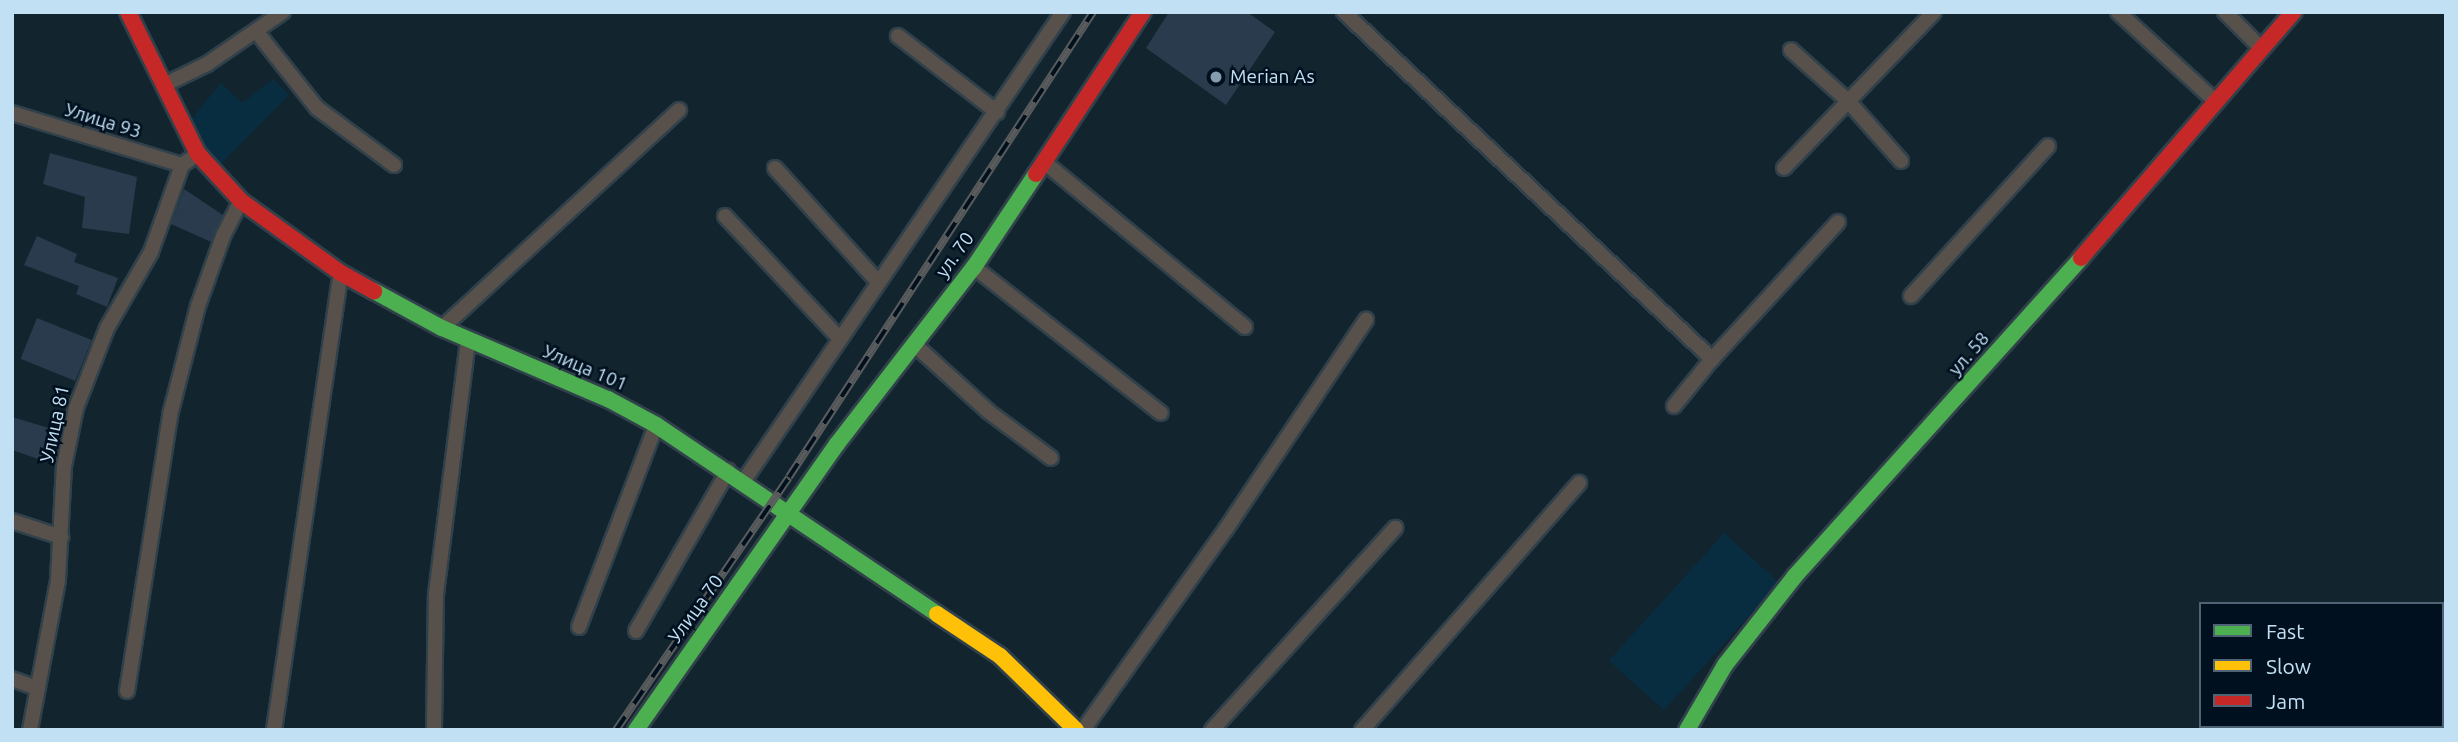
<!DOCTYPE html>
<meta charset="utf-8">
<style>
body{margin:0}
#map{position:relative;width:2458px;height:742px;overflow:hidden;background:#12242e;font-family:Ubuntu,sans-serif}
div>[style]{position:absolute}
.built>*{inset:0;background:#082d40;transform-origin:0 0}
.building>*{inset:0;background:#293b4c;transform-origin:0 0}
.roads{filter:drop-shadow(2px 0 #31414b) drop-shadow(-2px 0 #31414b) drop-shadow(0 2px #31414b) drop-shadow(0 -2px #31414b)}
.street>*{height:14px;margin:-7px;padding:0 7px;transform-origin:7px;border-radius:7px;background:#58514b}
.fast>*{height:16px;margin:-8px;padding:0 8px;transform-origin:8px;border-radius:8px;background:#4caf50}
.slow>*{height:16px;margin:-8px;padding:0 8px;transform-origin:8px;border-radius:8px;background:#ffc107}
.jam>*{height:16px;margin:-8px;padding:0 8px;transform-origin:8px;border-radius:8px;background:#c62828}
.rail>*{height:8px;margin-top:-4px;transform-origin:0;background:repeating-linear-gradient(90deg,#00101e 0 16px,#595b5c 0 32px);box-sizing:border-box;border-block:2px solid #595b5c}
.dots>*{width:19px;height:19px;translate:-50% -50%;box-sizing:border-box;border:4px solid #00101e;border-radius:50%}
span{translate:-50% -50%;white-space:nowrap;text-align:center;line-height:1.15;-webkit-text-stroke:5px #00101e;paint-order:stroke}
.poi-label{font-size:19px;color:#c2e0f4}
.left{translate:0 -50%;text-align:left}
.street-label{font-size:19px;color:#c2e0f4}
.frame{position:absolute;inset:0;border:14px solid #c2e0f4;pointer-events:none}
.legend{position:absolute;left:2199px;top:602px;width:245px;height:126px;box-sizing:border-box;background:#00101e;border:2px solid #4e6374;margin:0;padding:9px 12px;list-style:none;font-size:21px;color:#c2e0f4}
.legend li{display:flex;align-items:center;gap:14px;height:35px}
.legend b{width:35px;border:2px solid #4e6374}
</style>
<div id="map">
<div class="built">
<i style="clip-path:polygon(273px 79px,289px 95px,219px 166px,190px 121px,221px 83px,242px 103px)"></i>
<i style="left:1724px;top:533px;width:74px;height:172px;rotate:42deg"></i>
</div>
<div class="building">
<i style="clip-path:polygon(1169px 12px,1247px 12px,1275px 32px,1226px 105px,1146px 48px)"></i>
<i style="clip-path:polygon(50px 153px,137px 177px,129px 234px,82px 228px,85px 197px,43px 184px)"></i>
<i style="clip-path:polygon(184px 189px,223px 215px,211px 242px,171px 224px)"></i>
<i style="clip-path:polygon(37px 236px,77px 254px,74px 262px,118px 278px,107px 307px,76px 294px,79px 286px,24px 265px)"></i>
<i style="left:37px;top:318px;width:59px;height:44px;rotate:22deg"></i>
<i style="clip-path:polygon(12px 417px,49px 428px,41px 460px,12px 450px)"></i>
</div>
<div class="roads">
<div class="street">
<i style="left:1344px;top:12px;width:506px;rotate:43.32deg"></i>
<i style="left:2118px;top:12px;width:132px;rotate:42.5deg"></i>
<i style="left:2225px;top:12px;width:52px;rotate:45deg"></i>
<i style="left:256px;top:31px;width:98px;rotate:51.6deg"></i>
<i style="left:317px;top:108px;width:96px;rotate:36.5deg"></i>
<i style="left:898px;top:36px;width:125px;rotate:37.5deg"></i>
<i style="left:1791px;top:50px;width:76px;rotate:41.8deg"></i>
<i style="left:1848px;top:101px;width:80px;rotate:48.5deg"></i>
<i style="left:166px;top:84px;width:46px;rotate:-26deg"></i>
<i style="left:207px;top:64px;width:92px;rotate:-34.4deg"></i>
<i style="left:12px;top:113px;width:178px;rotate:17deg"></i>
<i style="left:1044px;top:162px;width:260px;rotate:39.4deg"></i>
<i style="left:775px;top:168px;width:152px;rotate:47.9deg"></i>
<i style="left:1784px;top:168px;width:216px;rotate:-46.1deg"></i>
<i style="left:725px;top:216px;width:167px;rotate:46.9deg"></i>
<i style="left:974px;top:267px;width:237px;rotate:38deg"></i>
<i style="left:1911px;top:296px;width:203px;rotate:-47.6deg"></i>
<i style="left:442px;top:328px;width:322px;rotate:-42.6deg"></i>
<i style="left:916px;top:346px;width:98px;rotate:42.1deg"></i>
<i style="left:989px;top:412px;width:77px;rotate:36.6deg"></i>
<i style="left:1674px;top:406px;width:60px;rotate:-51deg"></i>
<i style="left:1712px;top:359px;width:186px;rotate:-47.4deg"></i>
<i style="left:743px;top:482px;width:569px;rotate:-55.75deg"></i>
<i style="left:12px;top:521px;width:52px;rotate:18.1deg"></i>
<i style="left:579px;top:627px;width:216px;rotate:-69.1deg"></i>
<i style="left:636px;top:631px;width:185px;rotate:-60.1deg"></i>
<i style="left:12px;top:679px;width:27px;rotate:20deg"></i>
<i style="left:127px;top:691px;width:279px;rotate:-81.1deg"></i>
<i style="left:170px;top:415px;width:113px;rotate:-75.6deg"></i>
<i style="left:198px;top:306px;width:74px;rotate:-70.3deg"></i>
<i style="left:223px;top:236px;width:39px;rotate:-63deg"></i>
<i style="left:30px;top:730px;width:153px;rotate:-79.4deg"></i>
<i style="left:58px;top:580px;width:114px;rotate:-87deg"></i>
<i style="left:64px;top:466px;width:59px;rotate:-78.3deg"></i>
<i style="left:76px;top:408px;width:86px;rotate:-68.8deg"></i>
<i style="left:107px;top:328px;width:88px;rotate:-59.9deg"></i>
<i style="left:151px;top:252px;width:92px;rotate:-70.4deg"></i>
<i style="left:182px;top:165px;width:19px;rotate:-35deg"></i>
<i style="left:274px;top:730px;width:462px;rotate:-81.7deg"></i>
<i style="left:434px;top:730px;width:136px;rotate:-89.2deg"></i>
<i style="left:436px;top:594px;width:254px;rotate:-82.8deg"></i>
<i style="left:1083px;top:730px;width:247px;rotate:-54.6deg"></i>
<i style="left:1226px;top:529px;width:252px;rotate:-56.2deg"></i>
<i style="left:1212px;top:730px;width:273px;rotate:-47.8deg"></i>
<i style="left:1362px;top:730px;width:329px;rotate:-48.7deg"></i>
</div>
<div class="fast">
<i style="left:374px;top:291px;width:77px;rotate:28.6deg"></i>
<i style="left:442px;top:328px;width:181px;rotate:23.2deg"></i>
<i style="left:608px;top:399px;width:55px;rotate:28.4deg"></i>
<i style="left:656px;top:425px;width:339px;rotate:33.9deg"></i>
<i style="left:636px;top:730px;width:350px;rotate:-54.9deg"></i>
<i style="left:837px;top:444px;width:224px;rotate:-52.3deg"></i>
<i style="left:974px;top:267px;width:112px;rotate:-56.3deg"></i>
<i style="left:1687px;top:730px;width:75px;rotate:-59.7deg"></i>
<i style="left:1725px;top:665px;width:113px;rotate:-51.8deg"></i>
<i style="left:1795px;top:576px;width:428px;rotate:-48deg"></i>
</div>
<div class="slow">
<i style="left:937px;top:614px;width:76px;rotate:33.7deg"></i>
<i style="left:1000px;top:656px;width:106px;rotate:44.2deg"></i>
</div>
<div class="jam">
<i style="left:128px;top:12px;width:158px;rotate:63.8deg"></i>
<i style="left:198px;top:154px;width:64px;rotate:47.5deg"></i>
<i style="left:241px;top:201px;width:123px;rotate:35.8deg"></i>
<i style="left:341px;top:273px;width:38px;rotate:29deg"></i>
<i style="left:1036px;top:174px;width:194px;rotate:-56.6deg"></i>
<i style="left:2081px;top:258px;width:325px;rotate:-49.2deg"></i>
</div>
</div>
<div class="rail">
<i style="left:616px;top:730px;width:306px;rotate:-55.6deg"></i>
<i style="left:789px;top:477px;width:556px;rotate:-56.82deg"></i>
</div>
<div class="dots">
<i style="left:1216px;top:77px;background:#849eaf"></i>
</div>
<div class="poi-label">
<span class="left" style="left:1230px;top:77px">Merian As</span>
</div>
<div class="street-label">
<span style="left:103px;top:121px;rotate:17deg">Улица 93</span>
<span style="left:955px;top:255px;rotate:-54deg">ул. 70</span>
<span style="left:1969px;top:354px;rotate:-49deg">ул. 58</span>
<span style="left:585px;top:368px;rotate:23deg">Улица 101</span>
<span style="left:55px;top:424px;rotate:-78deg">Улица 81</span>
<span style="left:696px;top:609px;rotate:-54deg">Улица 70</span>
</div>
<div class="frame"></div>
<ul class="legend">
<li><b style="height:9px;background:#4caf50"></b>Fast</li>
<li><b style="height:9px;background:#ffc107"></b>Slow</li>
<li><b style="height:9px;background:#c62828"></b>Jam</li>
</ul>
</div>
